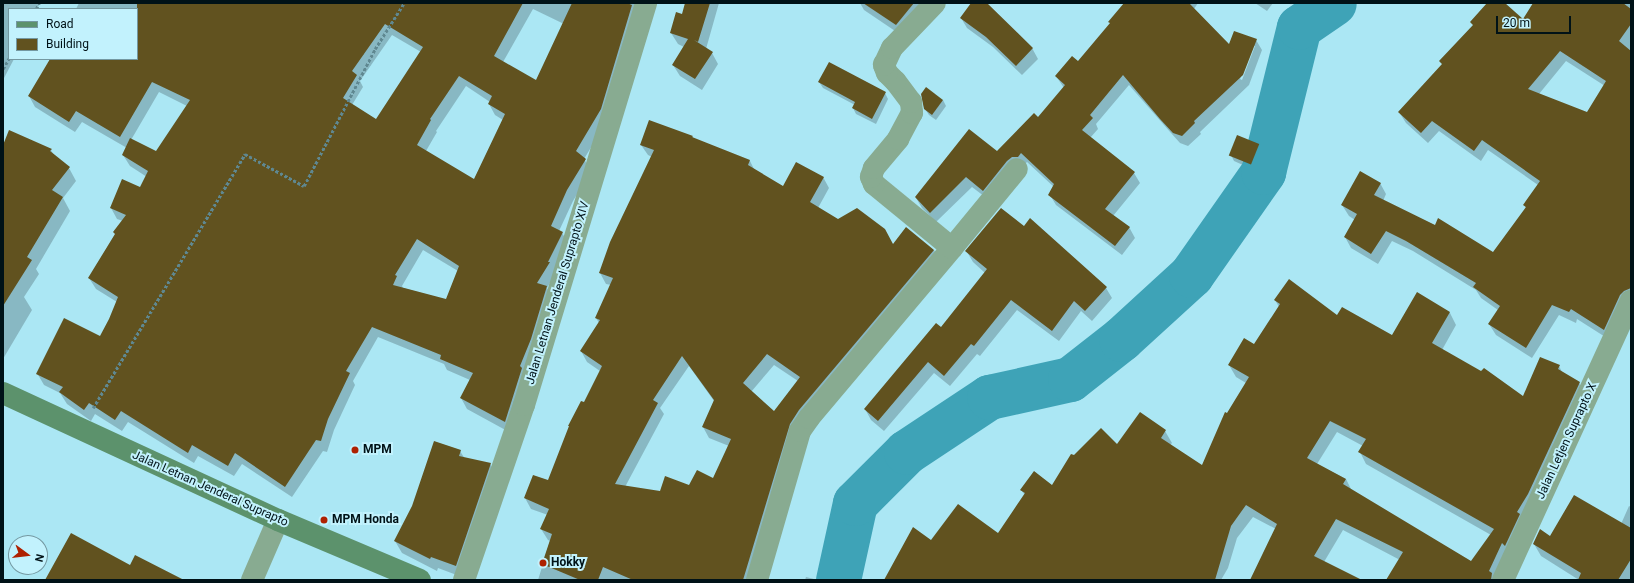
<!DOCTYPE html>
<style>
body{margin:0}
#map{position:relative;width:1634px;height:583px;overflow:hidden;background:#abe7f4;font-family:Roboto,sans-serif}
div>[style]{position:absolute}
.shadow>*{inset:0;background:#0003}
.river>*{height:45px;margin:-22.5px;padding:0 22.5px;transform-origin:22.5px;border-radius:22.5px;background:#3ea3b7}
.building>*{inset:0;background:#61521f;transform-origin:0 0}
.path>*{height:2.5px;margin-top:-1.25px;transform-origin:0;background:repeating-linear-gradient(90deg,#5f8891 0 3px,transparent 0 5px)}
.minor>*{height:22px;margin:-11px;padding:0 11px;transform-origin:11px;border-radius:11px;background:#88ab91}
.secondary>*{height:22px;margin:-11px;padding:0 11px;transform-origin:11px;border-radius:11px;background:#5c926c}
.dots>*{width:11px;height:11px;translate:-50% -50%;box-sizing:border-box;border:2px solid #c2f2fd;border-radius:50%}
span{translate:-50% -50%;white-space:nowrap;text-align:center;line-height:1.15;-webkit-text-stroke:4px #c2f2fd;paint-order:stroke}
.street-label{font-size:12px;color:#001217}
.poi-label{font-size:12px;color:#001217;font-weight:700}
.left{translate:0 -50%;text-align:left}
.frame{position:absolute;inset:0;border:4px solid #001217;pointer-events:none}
.legend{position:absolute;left:8px;top:8px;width:130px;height:52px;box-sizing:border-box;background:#c2f2fd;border:1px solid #7498a1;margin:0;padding:5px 7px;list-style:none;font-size:12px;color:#001217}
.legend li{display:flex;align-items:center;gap:8px;height:20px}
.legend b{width:20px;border:1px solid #7498a1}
.north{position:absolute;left:8px;top:535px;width:40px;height:40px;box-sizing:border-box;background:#c2f2fd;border:1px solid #7498a1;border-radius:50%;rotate:105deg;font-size:11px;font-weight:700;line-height:16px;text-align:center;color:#001217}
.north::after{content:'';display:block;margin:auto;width:14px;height:18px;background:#ae2101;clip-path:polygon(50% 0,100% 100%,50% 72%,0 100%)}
.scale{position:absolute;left:1496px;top:16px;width:75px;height:18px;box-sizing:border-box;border:2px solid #001217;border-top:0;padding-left:5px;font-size:12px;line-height:14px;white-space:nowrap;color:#001217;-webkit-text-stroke:3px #c2f2fd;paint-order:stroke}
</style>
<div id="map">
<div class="shadow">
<i style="clip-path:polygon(3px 3px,40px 3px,37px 9px,9px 9px,9px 59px,14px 59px,3px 80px)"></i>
<i style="clip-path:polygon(evenodd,79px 3px,648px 3px,607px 121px,584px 159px,591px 171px,573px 201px,559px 231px,562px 233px,569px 244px,555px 274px,547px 288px,553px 299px,511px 433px,467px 409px,461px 398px,470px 380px,447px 370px,444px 364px,378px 337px,353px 381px,355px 385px,334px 430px,327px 452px,323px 451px,292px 497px,242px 464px,234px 476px,198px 456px,194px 463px,128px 422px,122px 431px,95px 414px,91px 421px,67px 404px,60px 393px,44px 385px,37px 373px,100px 337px,110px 319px,117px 302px,96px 289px,89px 278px,123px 221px,117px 219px,111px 208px,140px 189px,147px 177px,130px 166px,123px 155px,127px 148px,82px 122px,75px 132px,35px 107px,29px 96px,51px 59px,137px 59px,137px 9px,76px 9px,79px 3px,533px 9px,564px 24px,536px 81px,503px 62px,533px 9px,79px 3px,392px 35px,421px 52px,377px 120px,352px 105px,363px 87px,360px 81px,392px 35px,79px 3px,466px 86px,490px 102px,489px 104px,495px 115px,503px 120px,474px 180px,426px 151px,437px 132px,436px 131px,466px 86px,79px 3px,159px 92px,187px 106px,157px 152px,131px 140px,159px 92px,79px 3px,423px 250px,458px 271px,447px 300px,403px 288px,402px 286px,423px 250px)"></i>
<i style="clip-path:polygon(686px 3px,719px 3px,706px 49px,712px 53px,718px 64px,702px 90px,680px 76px,673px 65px,684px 47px,678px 44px,671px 33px,682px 16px)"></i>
<i style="clip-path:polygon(860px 3px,929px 3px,904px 37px,864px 10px)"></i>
<i style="clip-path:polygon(972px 3px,985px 3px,1032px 48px,1038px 59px,1022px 75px,993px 47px,967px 28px,961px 18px)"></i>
<i style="clip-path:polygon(evenodd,1124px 3px,1198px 3px,1194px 9px,1229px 46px,1256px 40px,1262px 50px,1249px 85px,1200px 132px,1201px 134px,1188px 146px,1180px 143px,1171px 133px,1129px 85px,1096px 124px,1098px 129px,1090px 138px,1134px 173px,1140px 183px,1113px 216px,1129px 227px,1135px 238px,1122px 255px,1056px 205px,1050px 195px,1054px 187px,1027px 162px,989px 200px,972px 187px,936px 222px,922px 208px,916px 198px,998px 153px,1038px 118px,1064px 88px,1056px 76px,1078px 62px,1111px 24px,1124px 3px,1253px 46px,1255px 46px,1242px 80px,1240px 79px,1253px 46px)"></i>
<i style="clip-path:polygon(1255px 3px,1273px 3px,1267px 11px)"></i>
<i style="clip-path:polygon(evenodd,1489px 3px,1503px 3px,1523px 21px,1534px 3px,1631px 3px,1631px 301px,1610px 340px,1577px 319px,1576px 323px,1559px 315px,1532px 358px,1496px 335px,1489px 324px,1498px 310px,1481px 298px,1476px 290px,1413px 251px,1392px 241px,1378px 264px,1351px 248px,1345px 237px,1355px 220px,1349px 216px,1342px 205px,1380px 183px,1386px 194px,1383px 201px,1494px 253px,1526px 208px,1524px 205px,1538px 185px,1488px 150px,1481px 161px,1439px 131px,1428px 143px,1406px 123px,1399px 112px,1443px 65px,1474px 26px,1489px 3px,1566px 61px,1605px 86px,1587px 113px,1539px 94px,1566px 61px)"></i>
<i style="clip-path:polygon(819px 82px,885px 93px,888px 99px,876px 124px,856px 114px,853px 108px,855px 105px,823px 88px)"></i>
<i style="clip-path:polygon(943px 100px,946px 106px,936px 120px,929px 115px,925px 109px)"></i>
<i style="clip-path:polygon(evenodd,692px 136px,694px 139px,750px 161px,755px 171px,784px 187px,823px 177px,829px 188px,818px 208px,838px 220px,893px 246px,934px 250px,940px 261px,805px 421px,751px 580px,538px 580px,550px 541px,548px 540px,541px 529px,548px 515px,531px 509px,525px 498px,548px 482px,600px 371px,587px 362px,581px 351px,599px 323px,596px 318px,611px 285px,606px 284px,600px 273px,652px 157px,648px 155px,641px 145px,692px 136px,774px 365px,798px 381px,774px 412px,751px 392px,774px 365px,692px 136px,689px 366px,714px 401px,703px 427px,709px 438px,729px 446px,713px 479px,660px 493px,625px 487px,664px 414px,660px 408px,689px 366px)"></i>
<i style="clip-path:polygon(1258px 145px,1262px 151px,1254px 170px,1234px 161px,1231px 155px)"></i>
<i style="clip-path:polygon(3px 147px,51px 150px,55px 157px,69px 168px,76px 181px,63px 198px,70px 211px,36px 269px,39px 274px,24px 297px,32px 310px,3px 359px)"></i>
<i style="clip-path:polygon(967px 252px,1106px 288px,1112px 298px,1092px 321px,1081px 311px,1059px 341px,1017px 310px,980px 356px,977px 354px,950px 386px,934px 373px,884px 431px,871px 420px,865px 409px,941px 328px,985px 273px,973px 262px)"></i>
<i style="clip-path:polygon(evenodd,1417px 294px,1450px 313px,1456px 325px,1442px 350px,1524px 398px,1559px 366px,1563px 374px,1579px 383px,1586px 395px,1497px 580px,1438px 580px,1343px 530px,1324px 562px,1360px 580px,1251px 580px,1276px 529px,1253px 517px,1237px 538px,1228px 568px,1221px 580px,885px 580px,931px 542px,998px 535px,1025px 495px,1021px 490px,1052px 486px,1074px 456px,1117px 446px,1165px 431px,1172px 443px,1170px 445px,1202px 466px,1227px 414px,1246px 383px,1236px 377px,1229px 365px,1254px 345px,1279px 307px,1275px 300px,1338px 316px,1392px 336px,1417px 294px,1337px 432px,1363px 446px,1360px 452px,1366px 464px,1491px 535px,1472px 562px,1352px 491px,1346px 479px,1317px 464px,1337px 432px)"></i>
<i style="clip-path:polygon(460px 451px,465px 459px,490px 464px,497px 476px,462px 577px,438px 568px,437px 571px,402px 553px,395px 541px)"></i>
<i style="clip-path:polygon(1629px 506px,1631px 507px,1631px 580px,1579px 580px,1541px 556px,1534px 544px,1551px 538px,1621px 524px)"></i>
<i style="clip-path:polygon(806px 577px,818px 580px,805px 580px)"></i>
</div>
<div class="river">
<i style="left:838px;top:580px;width:79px;rotate:-77.6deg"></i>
<i style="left:855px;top:503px;width:72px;rotate:-45deg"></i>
<i style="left:906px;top:452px;width:100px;rotate:-33.5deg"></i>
<i style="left:989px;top:397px;width:83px;rotate:-12.5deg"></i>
<i style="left:1070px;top:379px;width:65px;rotate:-38.1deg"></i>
<i style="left:1121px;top:339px;width:95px;rotate:-42.4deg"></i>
<i style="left:1191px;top:275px;width:126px;rotate:-55deg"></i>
<i style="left:1263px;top:172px;width:149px;rotate:-76.1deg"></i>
<i style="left:1299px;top:27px;width:42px;rotate:-34.4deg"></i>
</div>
<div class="building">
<i style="clip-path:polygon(evenodd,137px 3px,523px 3px,494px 56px,536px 80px,572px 3px,627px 3px,632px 5px,601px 109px,576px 151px,586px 159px,567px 190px,551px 226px,563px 232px,548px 262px,550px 262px,537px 283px,547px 286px,531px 339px,520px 366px,522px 368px,505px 422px,460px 398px,473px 373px,440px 359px,441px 355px,372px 327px,346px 371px,350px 373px,328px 419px,321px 441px,316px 440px,285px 487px,235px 453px,228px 466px,192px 445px,188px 453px,121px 411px,115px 420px,89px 403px,84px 410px,59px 392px,63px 387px,36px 374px,64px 318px,100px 336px,109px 319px,118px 297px,88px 278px,115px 234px,113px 232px,126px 215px,110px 208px,122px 179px,140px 187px,148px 171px,122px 155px,130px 138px,156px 151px,190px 100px,152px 82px,120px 137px,76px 111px,69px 122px,28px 96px,50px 59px,137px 59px,137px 3px,385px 24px,423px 47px,376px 119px,343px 98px,357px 75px,352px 71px,385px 24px,137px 3px,459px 76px,492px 96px,488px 104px,505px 114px,474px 179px,417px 145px,431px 120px,430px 119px,459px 76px,137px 3px,417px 239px,459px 266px,446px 299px,393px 285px,397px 276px,395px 275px,417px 239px)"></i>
<i style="clip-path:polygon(685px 3px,710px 3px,698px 42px,694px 40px,713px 52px,695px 79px,672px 65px,688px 39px,670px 33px,676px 12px,682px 14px)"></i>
<i style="clip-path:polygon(863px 3px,914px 3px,896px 25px)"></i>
<i style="clip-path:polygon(971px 3px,987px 3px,1033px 48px,1016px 66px,986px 37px,960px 18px)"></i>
<i style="clip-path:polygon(1124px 3px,1189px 3px,1229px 44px,1234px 31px,1257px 39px,1243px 75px,1194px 121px,1195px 123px,1182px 136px,1173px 133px,1160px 119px,1123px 75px,1090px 115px,1093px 118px,1082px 130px,1135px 172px,1105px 209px,1130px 227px,1115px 246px,1048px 195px,1054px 184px,1021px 153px,1018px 157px,1012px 157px,1007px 161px,983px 191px,966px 177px,930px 213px,915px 197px,969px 129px,997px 151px,1034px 113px,1038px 117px,1065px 85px,1055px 76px,1072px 56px,1078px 61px,1110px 23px,1108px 22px)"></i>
<i style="clip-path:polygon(evenodd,1487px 3px,1505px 3px,1523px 19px,1533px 3px,1623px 3px,1631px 9px,1631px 24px,1619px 41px,1631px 51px,1631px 288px,1624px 291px,1620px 295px,1604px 330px,1571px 309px,1569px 312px,1552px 305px,1526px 348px,1488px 324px,1500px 306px,1473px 287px,1476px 283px,1406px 241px,1386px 231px,1371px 254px,1344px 237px,1357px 214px,1341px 205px,1360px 171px,1381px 183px,1374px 195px,1435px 225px,1438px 218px,1493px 252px,1526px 207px,1523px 205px,1540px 181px,1482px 140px,1474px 151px,1432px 121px,1421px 133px,1398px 112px,1442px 64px,1439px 61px,1473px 25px,1470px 22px,1487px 3px,1560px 51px,1606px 81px,1587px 112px,1528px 89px,1560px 51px)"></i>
<i style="clip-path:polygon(829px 62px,886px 92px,872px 119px,852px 108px,855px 102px,818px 82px)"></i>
<i style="clip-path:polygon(926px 87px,943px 100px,932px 115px,924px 109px,921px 94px)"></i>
<i style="clip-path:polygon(evenodd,649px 120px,693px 136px,692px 137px,750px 160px,748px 165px,783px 186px,796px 162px,824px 177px,810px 202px,838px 219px,857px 208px,885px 229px,893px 244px,906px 227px,934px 250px,799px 410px,790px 424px,743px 580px,633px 580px,603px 567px,598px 580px,580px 580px,542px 564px,552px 534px,540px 529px,549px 509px,524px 498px,533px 475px,548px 480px,569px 426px,568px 426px,581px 401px,584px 402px,602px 366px,580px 351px,600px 320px,595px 318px,613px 278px,599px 273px,610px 242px,654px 150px,640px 145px,649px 120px,767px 354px,800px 377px,774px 411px,743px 383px,767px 354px,649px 120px,682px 356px,714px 400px,702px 427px,731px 439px,713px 478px,697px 470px,689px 485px,665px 476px,660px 491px,615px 484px,658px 403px,653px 400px,682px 356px)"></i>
<i style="clip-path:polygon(9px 130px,52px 149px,50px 151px,70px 167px,52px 190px,63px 197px,27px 257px,32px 260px,3px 306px,3px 145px)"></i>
<i style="left:1237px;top:135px;width:24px;height:22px;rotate:22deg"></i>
<i style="clip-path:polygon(1001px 208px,1024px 226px,1030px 218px,1107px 287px,1085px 311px,1074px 301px,1052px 331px,1011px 300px,974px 346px,971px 344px,944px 376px,928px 362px,878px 421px,864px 409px,936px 323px,941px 327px,987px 269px,965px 251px)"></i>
<i style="clip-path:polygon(evenodd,1289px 279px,1337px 315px,1342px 307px,1392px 335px,1417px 292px,1450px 312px,1432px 343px,1481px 371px,1484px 368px,1523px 396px,1540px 357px,1560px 365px,1558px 369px,1580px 382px,1528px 494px,1517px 512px,1520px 514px,1505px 546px,1502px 543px,1489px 571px,1492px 573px,1491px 580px,1386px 580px,1403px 552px,1336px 519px,1314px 556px,1362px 580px,1250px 580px,1277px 524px,1246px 505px,1231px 526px,1215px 580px,884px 580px,913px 527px,931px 540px,958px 504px,998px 533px,1025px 493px,1020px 490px,1034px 471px,1052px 485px,1071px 454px,1074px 455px,1101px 428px,1117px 444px,1140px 412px,1166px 430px,1161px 438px,1202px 465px,1225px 412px,1227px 413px,1249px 377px,1228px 365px,1244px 338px,1254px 344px,1280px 304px,1274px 300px,1289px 279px,1330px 421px,1366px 439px,1358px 452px,1494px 529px,1471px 561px,1343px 484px,1346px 479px,1307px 458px,1330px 421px)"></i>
<i style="clip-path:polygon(434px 441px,461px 450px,459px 456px,491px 463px,456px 566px,431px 557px,430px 559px,394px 541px,412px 506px)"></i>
<i style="clip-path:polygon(1574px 495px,1631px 528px,1631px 559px,1618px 580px,1578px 580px,1581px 573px,1533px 544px,1540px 529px,1550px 536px)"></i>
<i style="clip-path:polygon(71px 533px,130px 565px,135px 555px,184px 580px,45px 580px)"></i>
</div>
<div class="path">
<i style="left:36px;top:9px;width:7px;rotate:-63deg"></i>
<i style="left:3px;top:69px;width:13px;rotate:-61deg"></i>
<i style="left:93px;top:408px;width:296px;rotate:-59.1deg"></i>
<i style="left:245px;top:154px;width:67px;rotate:28.5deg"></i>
<i style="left:304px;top:186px;width:154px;rotate:-62.6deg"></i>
<i style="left:375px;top:49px;width:54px;rotate:-57.8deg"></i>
</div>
<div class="minor">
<i style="left:952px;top:248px;width:102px;rotate:-50.6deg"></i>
<i style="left:252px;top:580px;width:65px;rotate:-66.6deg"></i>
<i style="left:464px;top:580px;width:185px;rotate:-71.1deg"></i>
<i style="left:524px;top:405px;width:420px;rotate:-73.1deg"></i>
<i style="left:757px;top:580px;width:155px;rotate:-73.9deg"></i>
<i style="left:800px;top:431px;width:16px;rotate:-55deg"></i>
<i style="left:809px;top:418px;width:222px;rotate:-49.9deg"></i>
<i style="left:952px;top:248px;width:101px;rotate:-140.6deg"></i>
<i style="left:874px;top:184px;width:8px;rotate:-113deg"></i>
<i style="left:871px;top:177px;width:9px;rotate:-72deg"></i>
<i style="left:874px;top:168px;width:38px;rotate:-50deg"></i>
<i style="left:898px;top:139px;width:30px;rotate:-62deg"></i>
<i style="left:912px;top:113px;width:11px;rotate:-95deg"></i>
<i style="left:911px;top:102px;width:26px;rotate:-127deg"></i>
<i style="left:895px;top:81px;width:11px;rotate:-135deg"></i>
<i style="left:887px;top:73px;width:9px;rotate:-111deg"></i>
<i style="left:884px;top:65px;width:19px;rotate:-65deg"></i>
<i style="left:892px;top:48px;width:62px;rotate:-46.3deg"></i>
<i style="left:1503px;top:580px;width:307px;rotate:-65.4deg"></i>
</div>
<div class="secondary">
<i style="left:3px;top:393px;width:303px;rotate:24.8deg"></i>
<i style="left:278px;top:520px;width:154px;rotate:22.9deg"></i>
</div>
<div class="dots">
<i style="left:355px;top:450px;background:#ae2101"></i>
<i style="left:324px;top:520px;background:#ae2101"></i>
<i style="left:543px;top:563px;background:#ae2101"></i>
</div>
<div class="street-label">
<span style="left:558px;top:293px;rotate:-73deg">Jalan Letnan Jenderal Suprapto XIV</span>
<span style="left:1567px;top:441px;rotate:-65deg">Jalan Letjen Suprapto X</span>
<span style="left:210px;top:489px;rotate:24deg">Jalan Letnan Jenderal Suprapto</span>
</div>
<div class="poi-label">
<span class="left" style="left:363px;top:450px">MPM</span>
<span class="left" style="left:332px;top:520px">MPM Honda</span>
<span class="left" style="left:551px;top:563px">Hokky</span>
</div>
<div class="frame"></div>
<ul class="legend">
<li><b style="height:5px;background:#5c926c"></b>Road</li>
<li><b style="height:11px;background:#61521f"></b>Building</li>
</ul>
<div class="north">N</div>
<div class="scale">20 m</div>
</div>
